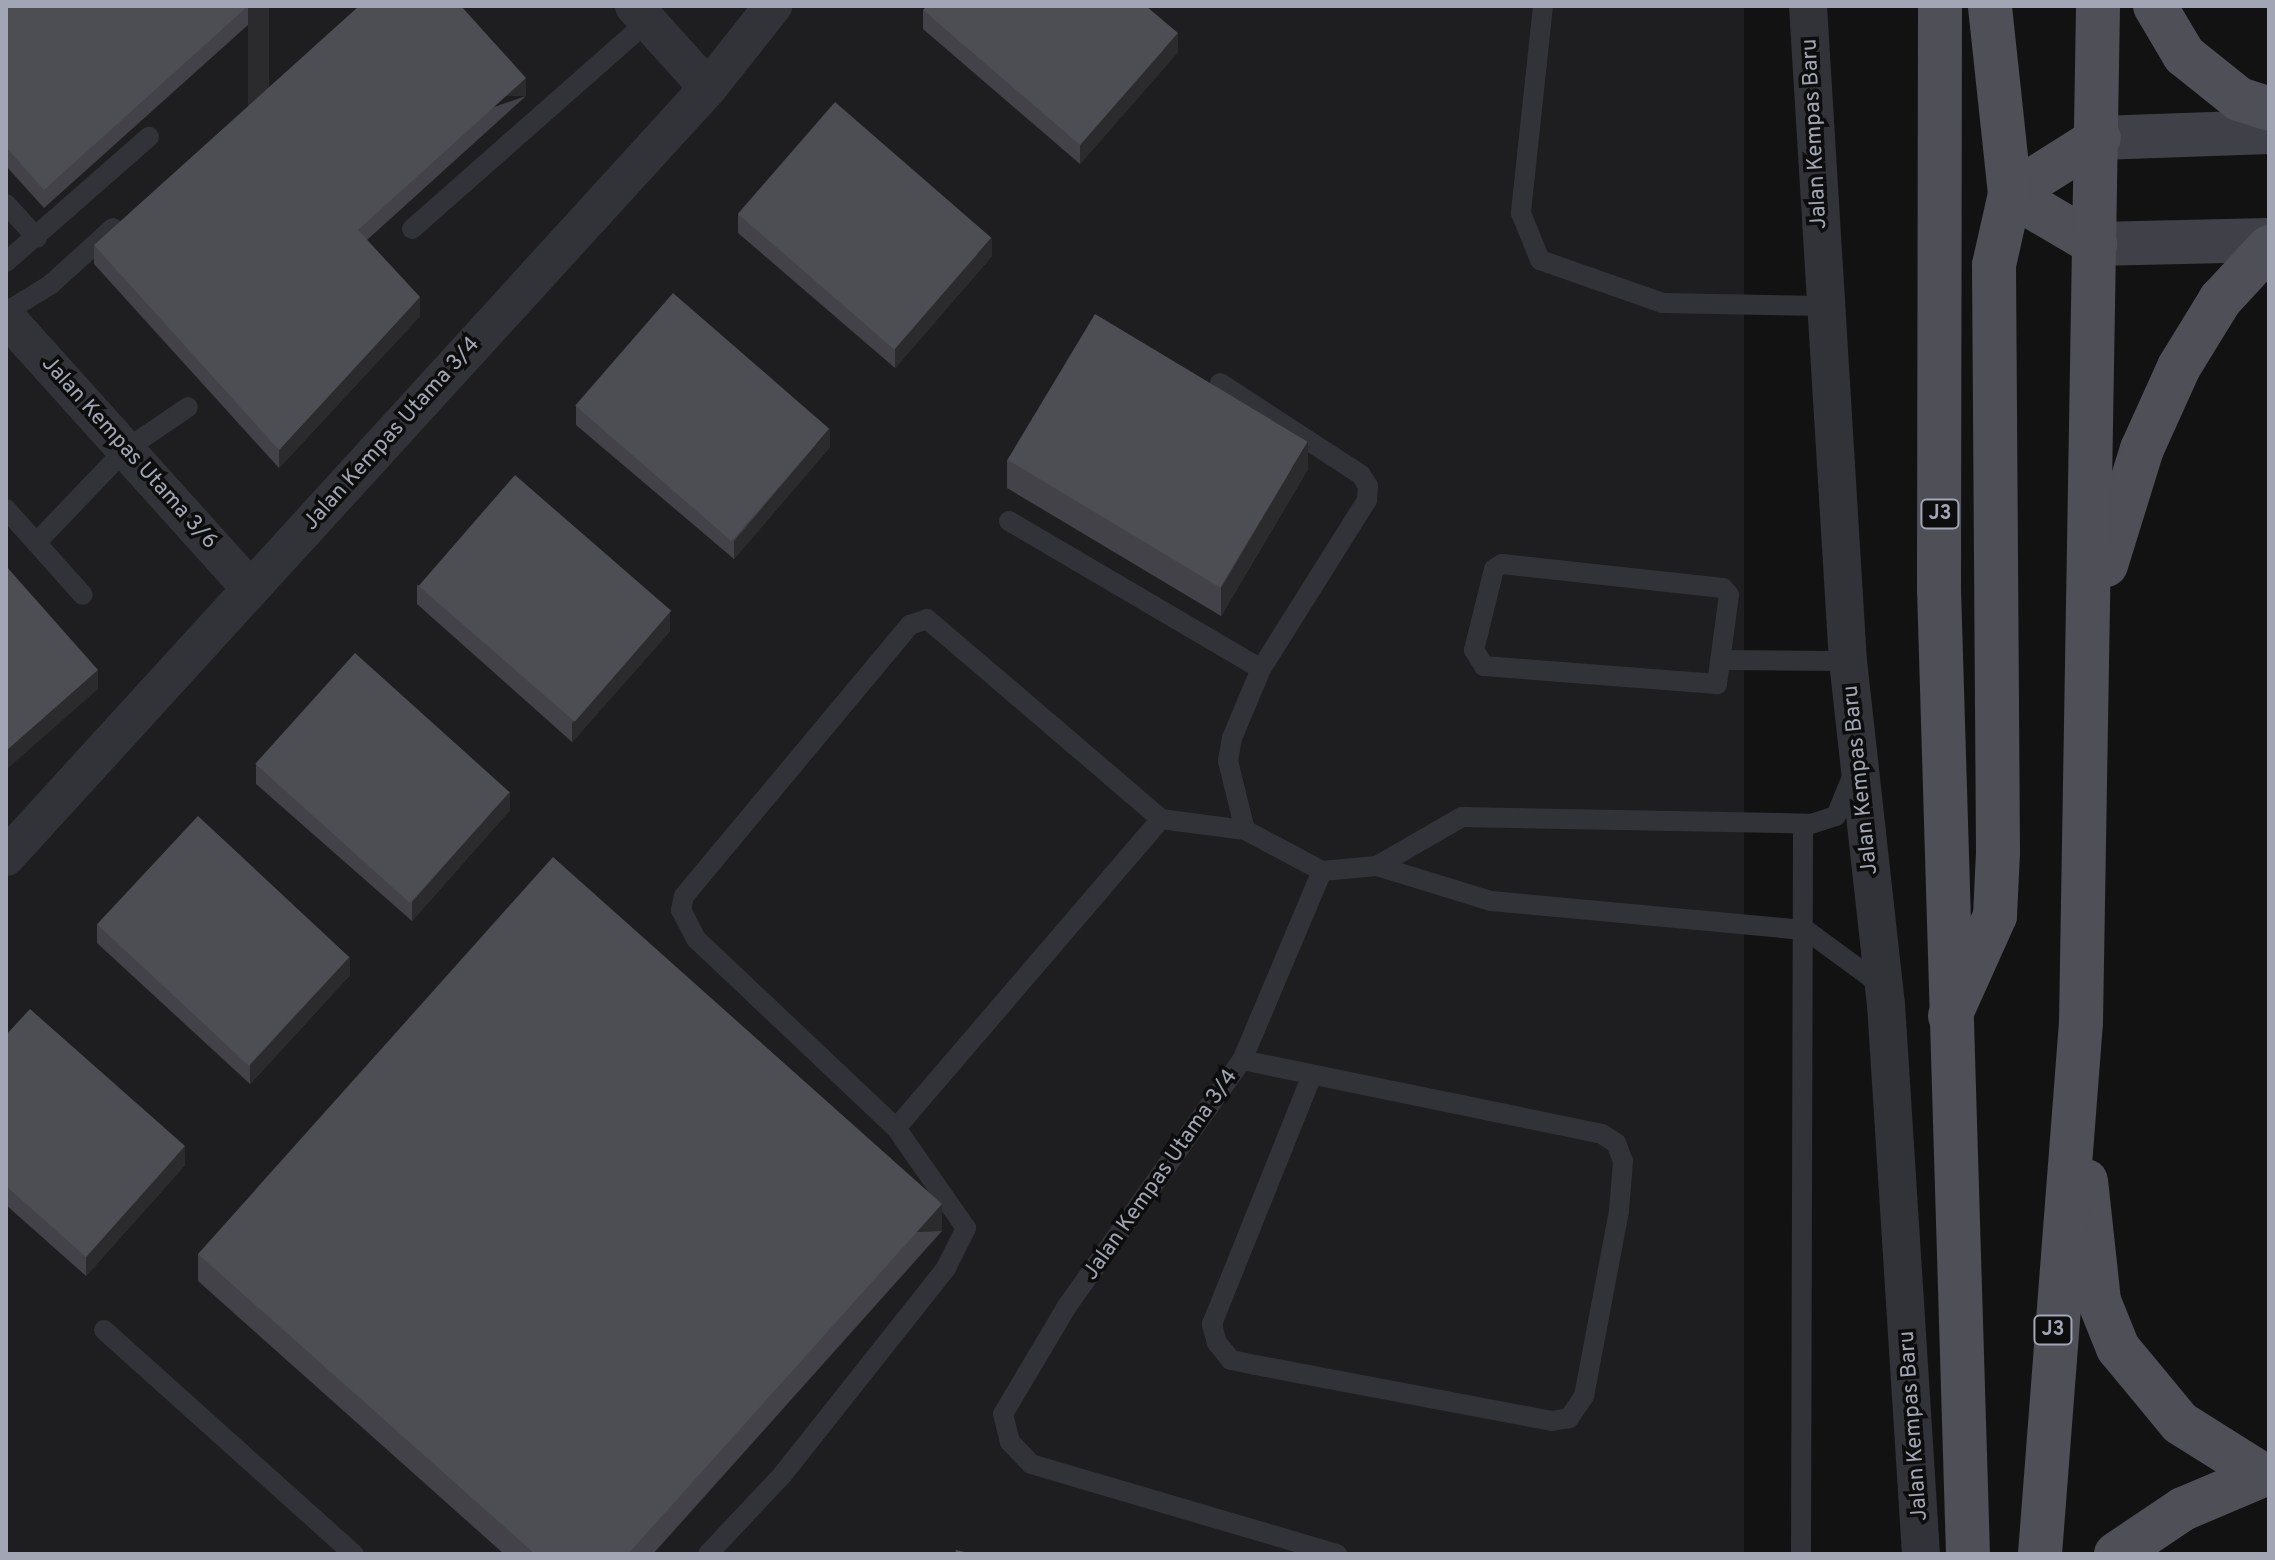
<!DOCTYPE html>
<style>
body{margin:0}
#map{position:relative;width:2275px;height:1560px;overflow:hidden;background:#121213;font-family:Overpass,sans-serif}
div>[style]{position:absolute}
.built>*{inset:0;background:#1e1e20;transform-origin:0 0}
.lane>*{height:20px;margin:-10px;padding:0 10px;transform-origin:10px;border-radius:10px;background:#323338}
.street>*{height:38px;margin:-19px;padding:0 19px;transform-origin:19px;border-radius:19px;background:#323338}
.secondary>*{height:44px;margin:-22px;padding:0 22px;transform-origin:22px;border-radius:22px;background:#404148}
.primary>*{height:44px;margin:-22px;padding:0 22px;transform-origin:22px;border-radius:22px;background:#4e4f57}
.wall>*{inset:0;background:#434248}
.shaded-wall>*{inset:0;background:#2b2b2e;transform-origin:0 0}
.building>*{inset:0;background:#4d4d54;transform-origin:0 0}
span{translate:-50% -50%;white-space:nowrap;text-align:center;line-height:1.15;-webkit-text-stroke:7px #0d0d0e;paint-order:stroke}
.shield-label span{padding:2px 6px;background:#0d0d0e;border:2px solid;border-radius:6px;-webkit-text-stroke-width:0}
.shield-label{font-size:20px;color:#a2a6b4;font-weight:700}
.street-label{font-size:22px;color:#a2a6b4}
.frame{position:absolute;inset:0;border:8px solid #a2a6b4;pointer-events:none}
</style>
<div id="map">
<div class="built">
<i style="left:6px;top:6px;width:1738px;height:1548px"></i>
</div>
<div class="lane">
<i style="left:1543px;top:6px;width:208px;rotate:96.1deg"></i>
<i style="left:1521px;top:213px;width:51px;rotate:68deg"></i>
<i style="left:1540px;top:260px;width:130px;rotate:19.3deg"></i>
<i style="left:1663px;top:303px;width:162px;rotate:1.1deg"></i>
<i style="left:6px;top:204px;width:46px;rotate:47.6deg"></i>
<i style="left:412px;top:229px;width:315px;rotate:-41.4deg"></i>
<i style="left:6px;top:262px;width:190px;rotate:-41.2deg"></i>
<i style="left:6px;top:312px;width:52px;rotate:-31.5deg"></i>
<i style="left:50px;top:285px;width:85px;rotate:-42.1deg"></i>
<i style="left:1220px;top:383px;width:168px;rotate:33.1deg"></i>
<i style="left:1361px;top:475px;width:13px;rotate:58deg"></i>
<i style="left:1368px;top:486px;width:14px;rotate:94deg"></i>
<i style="left:1367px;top:500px;width:199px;rotate:122.1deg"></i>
<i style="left:1261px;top:669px;width:75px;rotate:112.8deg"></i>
<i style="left:1232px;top:738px;width:23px;rotate:100deg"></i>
<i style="left:1228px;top:761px;width:71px;rotate:76.2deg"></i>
<i style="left:6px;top:509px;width:115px;rotate:48.2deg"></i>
<i style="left:1009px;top:521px;width:292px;rotate:30.4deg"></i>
<i style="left:36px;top:543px;width:129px;rotate:-46.3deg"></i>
<i style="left:125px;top:450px;width:76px;rotate:-34.3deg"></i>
<i style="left:1502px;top:564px;width:222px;rotate:6.2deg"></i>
<i style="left:1723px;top:588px;width:9px;rotate:49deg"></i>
<i style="left:1729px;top:595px;width:90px;rotate:97.7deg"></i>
<i style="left:1717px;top:684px;width:234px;rotate:-175.6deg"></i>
<i style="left:1484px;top:666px;width:19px;rotate:-122deg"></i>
<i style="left:1474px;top:650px;width:83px;rotate:-76.1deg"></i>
<i style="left:1494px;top:569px;width:9px;rotate:-32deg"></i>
<i style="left:1722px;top:660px;width:126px;rotate:0.5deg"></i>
<i style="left:1161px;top:819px;width:85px;rotate:7.5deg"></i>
<i style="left:1245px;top:830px;width:87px;rotate:28deg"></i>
<i style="left:1322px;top:871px;width:55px;rotate:-5.2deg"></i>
<i style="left:1377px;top:866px;width:119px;rotate:17.1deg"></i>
<i style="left:1491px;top:901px;width:316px;rotate:5.3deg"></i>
<i style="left:1806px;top:930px;width:93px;rotate:36.3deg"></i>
<i style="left:1377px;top:866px;width:98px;rotate:-30deg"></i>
<i style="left:1462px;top:817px;width:349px;rotate:1.1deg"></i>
<i style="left:1811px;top:824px;width:26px;rotate:-18deg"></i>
<i style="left:1836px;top:816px;width:42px;rotate:-67.7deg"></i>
<i style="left:1322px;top:871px;width:205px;rotate:112.9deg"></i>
<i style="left:1242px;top:1060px;width:304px;rotate:125.4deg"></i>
<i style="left:1066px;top:1308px;width:123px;rotate:120.7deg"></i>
<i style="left:1003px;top:1414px;width:29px;rotate:76deg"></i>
<i style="left:1010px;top:1442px;width:30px;rotate:46deg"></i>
<i style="left:1031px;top:1464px;width:319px;rotate:16.4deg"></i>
<i style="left:1242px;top:1060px;width:368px;rotate:11.6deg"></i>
<i style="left:1602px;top:1134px;width:17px;rotate:33deg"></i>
<i style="left:1616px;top:1143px;width:19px;rotate:69deg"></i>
<i style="left:1623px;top:1161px;width:50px;rotate:94.6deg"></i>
<i style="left:1619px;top:1211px;width:188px;rotate:100.7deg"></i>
<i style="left:1584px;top:1396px;width:27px;rotate:124deg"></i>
<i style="left:1569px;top:1418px;width:17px;rotate:170deg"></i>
<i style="left:1552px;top:1421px;width:302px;rotate:-169.3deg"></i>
<i style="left:1255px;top:1365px;width:25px;rotate:-168deg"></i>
<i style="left:1231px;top:1360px;width:22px;rotate:-129deg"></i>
<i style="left:1217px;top:1343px;width:20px;rotate:-105deg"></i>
<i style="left:1212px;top:1324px;width:268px;rotate:-68.1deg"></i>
<i style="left:104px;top:1330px;width:336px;rotate:41.9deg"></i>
<i style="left:708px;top:1554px;width:110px;rotate:-46.8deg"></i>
<i style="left:783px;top:1474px;width:263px;rotate:-51.6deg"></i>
<i style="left:946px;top:1268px;width:45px;rotate:-63.4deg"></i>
<i style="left:966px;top:1228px;width:122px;rotate:-125deg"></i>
<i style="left:896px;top:1128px;width:275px;rotate:-136.6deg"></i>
<i style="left:696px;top:939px;width:33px;rotate:-117deg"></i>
<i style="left:681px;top:910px;width:14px;rotate:-78deg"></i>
<i style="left:684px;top:896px;width:353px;rotate:-50.2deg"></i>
<i style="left:910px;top:625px;width:18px;rotate:-19deg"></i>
<i style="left:927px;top:619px;width:308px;rotate:40.5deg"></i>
<i style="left:1161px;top:819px;width:407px;rotate:130.6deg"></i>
<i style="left:1801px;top:1554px;width:730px;rotate:-89.84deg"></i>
</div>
<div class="street">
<i style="left:634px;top:6px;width:110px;rotate:47.9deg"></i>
<i style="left:1808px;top:6px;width:656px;rotate:86.51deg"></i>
<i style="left:1848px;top:661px;width:345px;rotate:83.7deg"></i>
<i style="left:1886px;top:1004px;width:551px;rotate:86.36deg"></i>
<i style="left:6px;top:317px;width:366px;rotate:48deg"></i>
<i style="left:6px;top:857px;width:1041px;rotate:-47.61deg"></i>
<i style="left:708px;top:88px;width:105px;rotate:-51.6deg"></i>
</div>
<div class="secondary">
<i style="left:2099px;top:138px;width:170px;rotate:-2deg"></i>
<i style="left:2095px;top:244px;width:174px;rotate:-1.3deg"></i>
</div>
<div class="primary">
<i style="left:1940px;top:6px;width:583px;rotate:90.1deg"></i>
<i style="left:1939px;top:589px;width:965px;rotate:88.28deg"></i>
<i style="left:2155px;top:6px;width:57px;rotate:59.4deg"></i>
<i style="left:2184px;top:55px;width:70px;rotate:38.7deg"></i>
<i style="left:2239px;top:99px;width:32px;rotate:18deg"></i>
<i style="left:2010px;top:194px;width:105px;rotate:-32.2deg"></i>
<i style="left:2010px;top:194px;width:99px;rotate:30.5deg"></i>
<i style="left:2106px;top:565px;width:121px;rotate:-72.8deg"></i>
<i style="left:2142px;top:449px;width:90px;rotate:-65.7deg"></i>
<i style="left:2179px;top:367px;width:79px;rotate:-58.5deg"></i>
<i style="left:2220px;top:300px;width:72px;rotate:-47.2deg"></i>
<i style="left:1950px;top:1016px;width:110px;rotate:-65.8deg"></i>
<i style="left:1995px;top:916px;width:64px;rotate:-87.3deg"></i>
<i style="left:1998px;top:852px;width:587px;rotate:-90.39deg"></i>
<i style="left:1994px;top:265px;width:73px;rotate:-77.3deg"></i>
<i style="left:2010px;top:194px;width:189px;rotate:-96.1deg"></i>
<i style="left:2086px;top:1181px;width:121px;rotate:83.8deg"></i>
<i style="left:2099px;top:1301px;width:51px;rotate:68deg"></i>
<i style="left:2118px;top:1348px;width:97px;rotate:50.4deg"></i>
<i style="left:2180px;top:1423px;width:98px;rotate:32.1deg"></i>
<i style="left:2040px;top:1554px;width:534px;rotate:-85.59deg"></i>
<i style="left:2081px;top:1022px;width:1016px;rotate:-89.04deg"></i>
<i style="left:2116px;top:1554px;width:81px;rotate:-33.9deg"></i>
<i style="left:2183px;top:1509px;width:87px;rotate:-23deg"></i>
</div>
<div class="wall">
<i style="clip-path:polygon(6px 6px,269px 6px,44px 208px,6px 166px)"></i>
<i style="clip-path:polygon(923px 10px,1178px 52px,1080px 164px,923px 29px)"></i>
<i style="clip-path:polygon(526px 96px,367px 240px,420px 316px,279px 468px,94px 264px,94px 245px)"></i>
<i style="clip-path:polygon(738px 214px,992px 256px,895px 368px,738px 233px)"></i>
<i style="clip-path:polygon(576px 406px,830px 447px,734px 559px,576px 425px)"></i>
<i style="clip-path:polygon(1007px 460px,1308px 469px,1221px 616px,1007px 488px)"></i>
<i style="clip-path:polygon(417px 585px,670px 631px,572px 742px,417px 604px)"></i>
<i style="clip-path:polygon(256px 765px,510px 810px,412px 921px,256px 784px)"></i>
<i style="clip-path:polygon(97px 924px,350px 975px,250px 1084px,97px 943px)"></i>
<i style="clip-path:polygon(6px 1035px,185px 1165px,86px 1276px,6px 1205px)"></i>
<i style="clip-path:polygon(942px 1231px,653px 1554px,504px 1554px,198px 1281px,198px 1254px)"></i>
</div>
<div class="shaded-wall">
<i style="left:248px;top:6px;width:21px;height:275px"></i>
<i style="clip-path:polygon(1178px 33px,1178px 52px,1080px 164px,1080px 145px)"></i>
<i style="left:526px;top:78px;width:18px;height:227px;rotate:90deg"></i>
<i style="clip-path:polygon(992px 237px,992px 256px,895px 368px,895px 349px)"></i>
<i style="clip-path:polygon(420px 297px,420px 316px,279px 468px,279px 450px)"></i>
<i style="clip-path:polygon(830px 428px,830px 447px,734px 559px,734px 541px)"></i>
<i style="clip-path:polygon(1308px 441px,1308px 469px,1221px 616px,1221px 588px)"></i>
<i style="clip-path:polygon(670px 612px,670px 631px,572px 742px,572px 723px)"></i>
<i style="clip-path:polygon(98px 670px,98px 689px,6px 770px,6px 751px)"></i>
<i style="clip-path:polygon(510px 791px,510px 810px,412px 921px,412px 902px)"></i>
<i style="clip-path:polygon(350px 956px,350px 975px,250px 1084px,250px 1065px)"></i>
<i style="clip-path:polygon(185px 1146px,185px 1165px,86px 1276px,86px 1257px)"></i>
<i style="left:942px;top:1204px;width:27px;height:470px;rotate:90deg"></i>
</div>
<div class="building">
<i style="clip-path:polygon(6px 6px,248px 6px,44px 190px,6px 147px)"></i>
<i style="clip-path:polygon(359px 6px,461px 6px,526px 78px,358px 230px,420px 297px,279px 450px,94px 245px)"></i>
<i style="clip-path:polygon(927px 6px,1146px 6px,1178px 33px,1080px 145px,923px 10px)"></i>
<i style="left:835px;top:102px;width:207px;height:148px;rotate:41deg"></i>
<i style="left:673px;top:293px;width:207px;height:149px;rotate:41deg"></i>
<i style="left:1095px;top:314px;width:248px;height:170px;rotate:31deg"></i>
<i style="left:515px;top:475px;width:207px;height:147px;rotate:41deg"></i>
<i style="clip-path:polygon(6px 566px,98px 670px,6px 751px)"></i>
<i style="left:355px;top:653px;width:208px;height:149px;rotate:42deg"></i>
<i style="left:198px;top:816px;width:207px;height:148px;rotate:43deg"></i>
<i style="clip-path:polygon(553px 857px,942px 1204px,628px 1554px,535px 1554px,198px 1254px)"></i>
<i style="clip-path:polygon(30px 1009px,185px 1146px,86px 1257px,6px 1186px,6px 1035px)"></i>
<i style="clip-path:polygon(956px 1550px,974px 1554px,955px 1554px)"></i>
</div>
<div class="shield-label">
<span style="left:1940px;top:514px">J3</span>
<span style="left:2053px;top:1330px">J3</span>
</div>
<div class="street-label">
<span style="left:1815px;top:134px;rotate:-93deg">Jalan Kempas Baru</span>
<span style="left:392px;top:434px;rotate:-48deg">Jalan Kempas Utama 3/4</span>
<span style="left:129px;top:453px;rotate:48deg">Jalan Kempas Utama 3/6</span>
<span style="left:1861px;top:780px;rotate:-96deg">Jalan Kempas Baru</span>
<span style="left:1161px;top:1175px;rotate:-55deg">Jalan Kempas Utama 3/4</span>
<span style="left:1914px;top:1426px;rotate:-94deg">Jalan Kempas Baru</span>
</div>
<div class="frame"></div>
</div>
